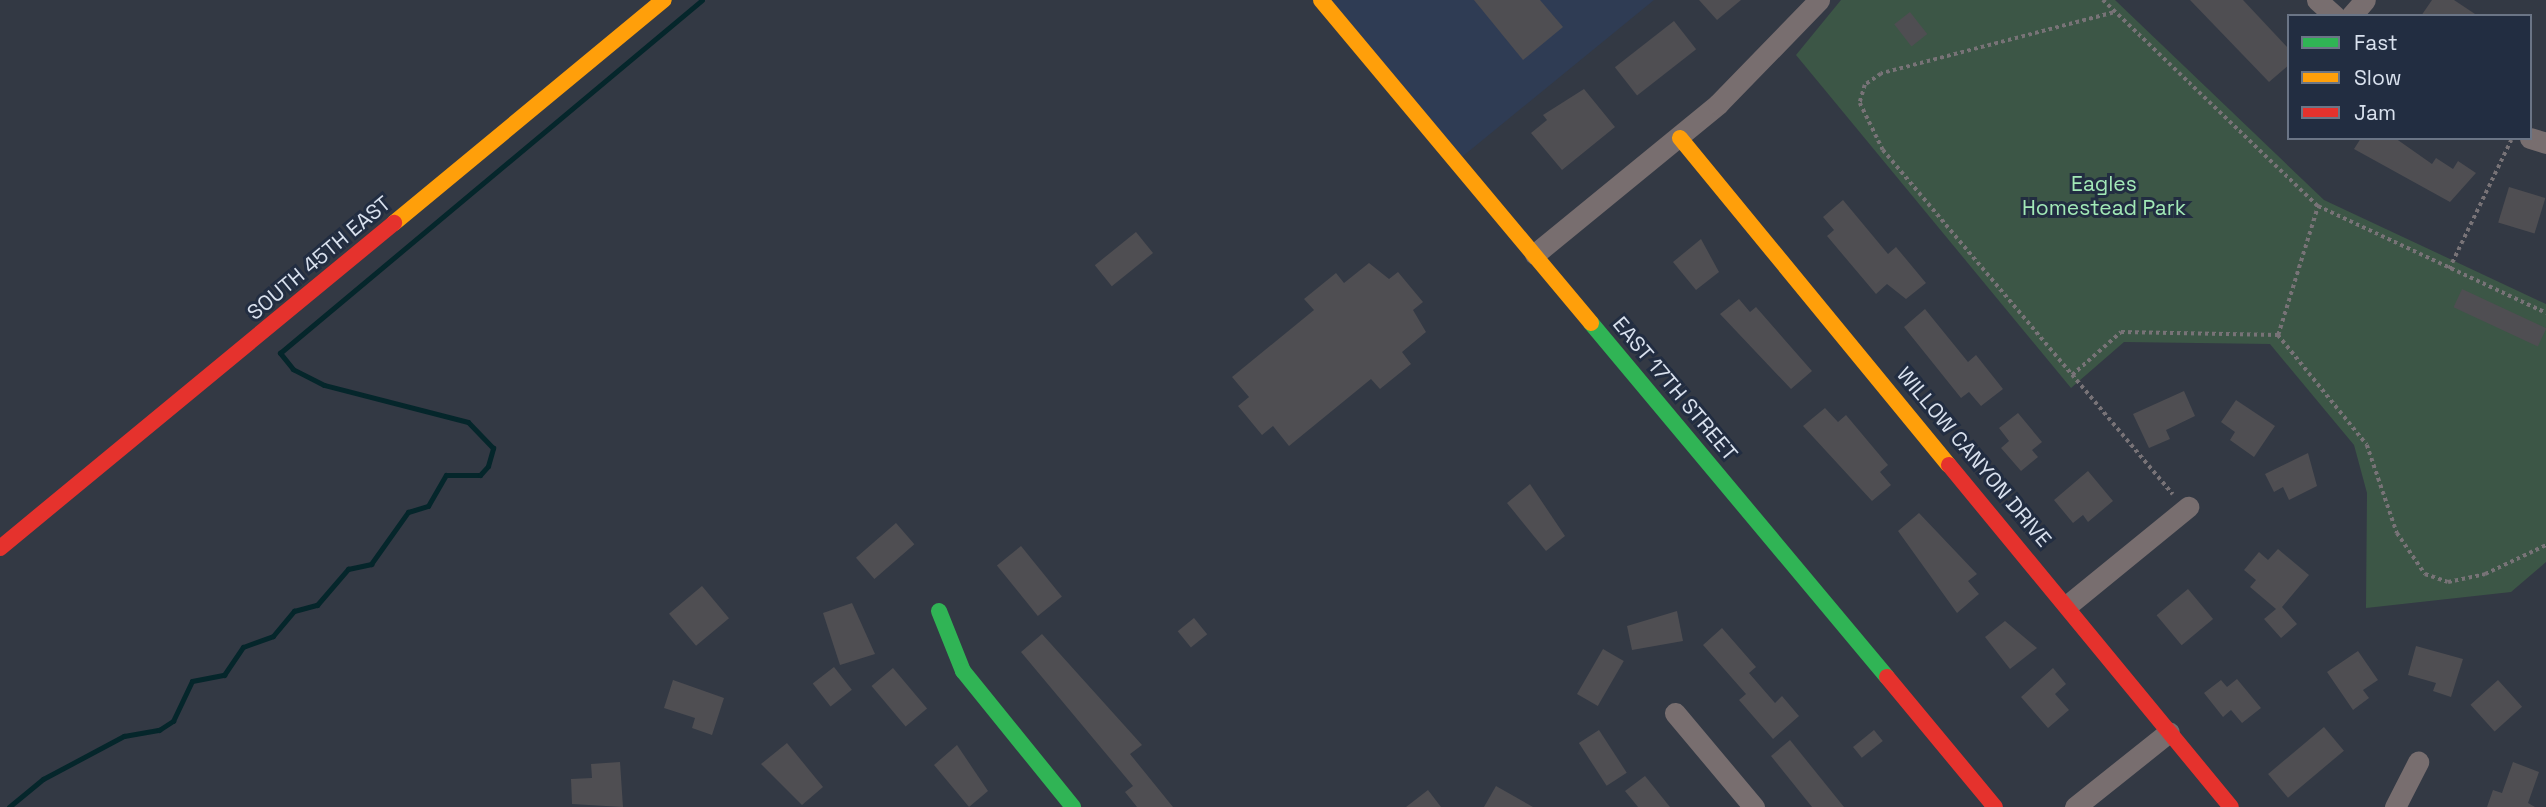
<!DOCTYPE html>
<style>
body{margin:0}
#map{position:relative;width:2546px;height:807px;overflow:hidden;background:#333944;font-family:"Space Grotesk",sans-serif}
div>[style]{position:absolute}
.built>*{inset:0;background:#2f3c54}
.green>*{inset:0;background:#3c5646}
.stream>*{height:5px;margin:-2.5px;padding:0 2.5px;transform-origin:2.5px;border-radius:2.5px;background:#05262b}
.building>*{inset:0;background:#4f4e52;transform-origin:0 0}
.path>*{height:3.5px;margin-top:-1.75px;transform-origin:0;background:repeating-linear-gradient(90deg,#787377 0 3.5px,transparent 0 7px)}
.street>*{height:21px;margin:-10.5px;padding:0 10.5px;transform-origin:10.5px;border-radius:10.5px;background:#786e6f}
.fast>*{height:16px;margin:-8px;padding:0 8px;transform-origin:8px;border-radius:8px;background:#30b455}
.slow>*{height:16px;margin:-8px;padding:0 8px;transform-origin:8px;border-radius:8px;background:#ff9f0a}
.jam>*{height:16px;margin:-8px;padding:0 8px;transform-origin:8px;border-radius:8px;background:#e5322d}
span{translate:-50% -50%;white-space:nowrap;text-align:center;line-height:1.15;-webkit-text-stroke:6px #222d41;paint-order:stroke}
.park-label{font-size:21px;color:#a2e9b7}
.street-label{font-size:21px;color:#d9e1ee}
.legend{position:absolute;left:2287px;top:14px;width:245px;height:126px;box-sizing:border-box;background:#222d41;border:2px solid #6b7586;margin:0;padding:9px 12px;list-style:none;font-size:21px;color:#d9e1ee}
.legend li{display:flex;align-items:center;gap:14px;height:35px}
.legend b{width:35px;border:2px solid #6b7586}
</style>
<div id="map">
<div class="built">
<i style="clip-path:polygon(1323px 0,1654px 0,1457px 161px)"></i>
</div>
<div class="green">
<i style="clip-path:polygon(1841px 0,2115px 0,2324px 200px,2546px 304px,2546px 562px,2511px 592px,2366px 608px,2367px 493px,2354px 445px,2270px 344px,2124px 342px,2071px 388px,1796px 55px)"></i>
</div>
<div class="stream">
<i style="left:9px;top:807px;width:44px;rotate:-39.5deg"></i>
<i style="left:43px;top:779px;width:92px;rotate:-28deg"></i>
<i style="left:124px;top:736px;width:36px;rotate:-10deg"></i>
<i style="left:159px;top:730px;width:17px;rotate:-33deg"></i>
<i style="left:173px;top:721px;width:44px;rotate:-64.6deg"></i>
<i style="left:192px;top:681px;width:33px;rotate:-11deg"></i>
<i style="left:224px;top:675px;width:34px;rotate:-56deg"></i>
<i style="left:243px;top:647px;width:32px;rotate:-20deg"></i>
<i style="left:273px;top:636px;width:33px;rotate:-50deg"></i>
<i style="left:294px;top:611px;width:24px;rotate:-15deg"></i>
<i style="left:317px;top:605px;width:48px;rotate:-49.3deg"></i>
<i style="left:348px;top:569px;width:24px;rotate:-12deg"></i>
<i style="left:371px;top:564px;width:64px;rotate:-54.6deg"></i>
<i style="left:408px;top:512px;width:21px;rotate:-17deg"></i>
<i style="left:428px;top:506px;width:36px;rotate:-60deg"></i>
<i style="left:446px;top:475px;width:34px"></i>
<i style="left:480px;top:475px;width:12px;rotate:-48deg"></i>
<i style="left:488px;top:466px;width:19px;rotate:-74deg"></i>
<i style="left:493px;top:448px;width:36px;rotate:-134deg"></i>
<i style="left:468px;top:422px;width:149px;rotate:-165.6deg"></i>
<i style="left:324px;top:385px;width:35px;rotate:-153deg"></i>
<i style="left:293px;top:369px;width:21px;rotate:-129deg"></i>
<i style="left:280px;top:353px;width:550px;rotate:-39.91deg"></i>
</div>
<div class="building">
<i style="clip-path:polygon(1474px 0,1540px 0,1563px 27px,1523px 60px)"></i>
<i style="clip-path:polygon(1699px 0,1741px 0,1717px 20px)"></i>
<i style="clip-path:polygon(2190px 0,2243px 0,2289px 49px,2289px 65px,2269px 82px)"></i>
<i style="clip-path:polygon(2432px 0,2454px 0,2478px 16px,2421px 16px)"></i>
<i style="left:1910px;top:12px;width:28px;height:20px;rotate:52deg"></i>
<i style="left:1674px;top:21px;width:36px;height:75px;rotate:52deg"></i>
<i style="clip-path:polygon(1584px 89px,1615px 127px,1562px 170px,1531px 133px,1547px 120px,1543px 115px)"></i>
<i style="clip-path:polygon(2361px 138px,2395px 138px,2432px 164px,2436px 158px,2453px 169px,2458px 161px,2476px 173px,2450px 202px,2354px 149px)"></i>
<i style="left:2509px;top:187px;width:38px;height:37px;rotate:17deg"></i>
<i style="clip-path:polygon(1843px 200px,1888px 254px,1896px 247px,1926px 283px,1906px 299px,1887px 284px,1876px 294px,1827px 236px,1834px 230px,1823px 217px)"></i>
<i style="left:1136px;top:232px;width:27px;height:53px;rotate:51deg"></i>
<i style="clip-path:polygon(1701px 239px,1719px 272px,1696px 290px,1673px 262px)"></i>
<i style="clip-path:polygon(1369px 263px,1389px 279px,1398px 272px,1423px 302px,1413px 310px,1426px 332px,1402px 352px,1411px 364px,1380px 389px,1371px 379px,1289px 446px,1273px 426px,1262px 435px,1238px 406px,1249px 397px,1232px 377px,1314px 310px,1304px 299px,1336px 273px,1344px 283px)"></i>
<i style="left:2462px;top:289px;width:93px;height:20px;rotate:25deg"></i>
<i style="clip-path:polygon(1739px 299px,1750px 312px,1756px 307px,1812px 371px,1791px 389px,1720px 314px)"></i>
<i style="clip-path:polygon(1925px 309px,1968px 362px,1976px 355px,2003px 389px,1981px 406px,1969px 392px,1961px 398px,1904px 327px)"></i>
<i style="clip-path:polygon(2184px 391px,2195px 416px,2166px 430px,2170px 439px,2149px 448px,2133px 414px)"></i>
<i style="clip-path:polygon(2236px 400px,2275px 426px,2254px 457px,2230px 440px,2235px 432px,2221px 422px)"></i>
<i style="clip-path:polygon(1825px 408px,1838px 422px,1846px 415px,1888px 465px,1880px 472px,1891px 485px,1872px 501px,1803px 426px)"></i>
<i style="clip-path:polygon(2018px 413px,2042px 442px,2032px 450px,2038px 457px,2021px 471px,2001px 448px,2009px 441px,1999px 428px)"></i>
<i style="clip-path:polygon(2308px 453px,2317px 486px,2289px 500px,2283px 487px,2274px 492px,2265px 474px)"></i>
<i style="clip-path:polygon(2088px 471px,2113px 501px,2088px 522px,2083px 515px,2073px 523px,2054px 500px)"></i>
<i style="clip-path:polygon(1530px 484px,1565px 536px,1546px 551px,1507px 503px)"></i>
<i style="clip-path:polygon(1919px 513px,1977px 574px,1968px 581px,1979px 594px,1957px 613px,1898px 531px)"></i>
<i style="left:896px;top:523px;width:28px;height:53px;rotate:49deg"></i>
<i style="left:1021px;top:546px;width:65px;height:31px;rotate:51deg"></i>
<i style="clip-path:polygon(2278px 549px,2309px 575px,2282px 607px,2297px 624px,2281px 638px,2264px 619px,2276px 609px,2250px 587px,2256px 580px,2244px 570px,2259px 552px,2268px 560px)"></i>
<i style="left:702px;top:586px;width:42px;height:43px;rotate:50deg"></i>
<i style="left:2188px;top:589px;width:39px;height:41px;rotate:50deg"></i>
<i style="clip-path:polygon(852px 603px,875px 654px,840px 665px,823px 613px)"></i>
<i style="clip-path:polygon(1677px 611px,1683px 641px,1632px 650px,1627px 626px)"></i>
<i style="left:1194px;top:618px;width:21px;height:21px;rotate:51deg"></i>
<i style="clip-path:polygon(2005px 621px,2037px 648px,2010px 669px,1985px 637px)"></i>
<i style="clip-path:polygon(1722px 628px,1756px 667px,1749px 673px,1775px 703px,1782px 696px,1799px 716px,1773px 739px,1739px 700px,1746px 694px,1703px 645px)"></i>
<i style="clip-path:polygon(1042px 634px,1142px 745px,1130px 754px,1173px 807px,1137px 807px,1125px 792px,1133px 786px,1021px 652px)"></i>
<i style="clip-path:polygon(2416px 646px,2463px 659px,2451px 697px,2433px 691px,2436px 683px,2408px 675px)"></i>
<i style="left:1603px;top:649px;width:24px;height:52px;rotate:30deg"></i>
<i style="clip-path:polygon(2358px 651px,2378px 680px,2363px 690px,2369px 698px,2353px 710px,2327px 672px)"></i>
<i style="left:834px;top:667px;width:29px;height:27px;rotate:52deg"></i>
<i style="left:893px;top:668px;width:53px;height:28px;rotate:50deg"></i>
<i style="clip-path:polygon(2053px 668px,2066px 684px,2055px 694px,2069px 710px,2048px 728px,2021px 697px)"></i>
<i style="clip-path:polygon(2237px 679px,2261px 708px,2242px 723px,2231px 710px,2223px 717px,2204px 693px,2221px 680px,2227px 687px)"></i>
<i style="clip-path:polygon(673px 680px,724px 698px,712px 735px,692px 728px,695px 718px,664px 708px)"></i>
<i style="left:2498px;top:680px;width:36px;height:37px;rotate:48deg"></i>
<i style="left:2324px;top:727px;width:31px;height:73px;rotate:50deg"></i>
<i style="left:1599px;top:730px;width:51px;height:24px;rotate:57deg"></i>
<i style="left:1874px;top:730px;width:14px;height:27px;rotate:51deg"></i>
<i style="clip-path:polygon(1790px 740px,1844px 807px,1812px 807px,1771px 756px)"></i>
<i style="clip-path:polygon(787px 743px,823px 787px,802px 805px,761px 764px)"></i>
<i style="clip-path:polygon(957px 745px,988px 791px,969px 807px,934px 765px)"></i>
<i style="clip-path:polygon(620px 762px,623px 807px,572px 804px,571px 779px,592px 778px,591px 764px)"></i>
<i style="clip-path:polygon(2513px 762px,2539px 772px,2528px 803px,2535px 807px,2487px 807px,2493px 790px,2502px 793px)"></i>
<i style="clip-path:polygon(1645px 776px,1670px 807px,1638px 807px,1625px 791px)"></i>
<i style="clip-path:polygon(1496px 786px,1533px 807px,1484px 807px)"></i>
<i style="clip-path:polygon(1428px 790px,1441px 807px,1406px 807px)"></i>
</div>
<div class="path">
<i style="left:2103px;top:0;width:298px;rotate:43.8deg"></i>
<i style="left:2318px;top:206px;width:252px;rotate:25.1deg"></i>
<i style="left:2113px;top:13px;width:240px;rotate:165.3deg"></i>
<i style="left:1881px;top:74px;width:19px;rotate:145deg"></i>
<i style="left:1865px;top:85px;width:19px;rotate:106deg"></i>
<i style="left:1860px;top:103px;width:52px;rotate:63.9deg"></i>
<i style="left:1883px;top:150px;width:450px;rotate:49.9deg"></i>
<i style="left:2449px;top:269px;width:143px;rotate:-64.3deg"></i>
<i style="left:2278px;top:335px;width:135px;rotate:-72.8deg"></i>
<i style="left:2072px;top:375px;width:65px;rotate:-41.3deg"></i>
<i style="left:2121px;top:332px;width:157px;rotate:1.1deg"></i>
<i style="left:2278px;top:335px;width:141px;rotate:51deg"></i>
<i style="left:2367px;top:445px;width:93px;rotate:71.2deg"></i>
<i style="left:2397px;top:533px;width:50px;rotate:55.7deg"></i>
<i style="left:2425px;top:574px;width:24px;rotate:19deg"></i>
<i style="left:2448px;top:582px;width:38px;rotate:-12deg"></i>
<i style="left:2485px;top:574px;width:68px;rotate:-25.4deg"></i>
</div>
<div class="street">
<i style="left:2317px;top:0;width:24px;rotate:42deg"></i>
<i style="left:2351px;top:16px;width:21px;rotate:-49deg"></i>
<i style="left:2530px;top:138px;width:17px;rotate:17deg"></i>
<i style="left:1535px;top:254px;width:237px;rotate:-39.3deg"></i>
<i style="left:1718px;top:104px;width:145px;rotate:-45.8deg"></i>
<i style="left:2069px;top:604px;width:154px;rotate:-39.2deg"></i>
<i style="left:1675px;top:713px;width:123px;rotate:50deg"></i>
<i style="left:2075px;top:807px;width:120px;rotate:-38.6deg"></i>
<i style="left:2395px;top:807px;width:51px;rotate:-62.9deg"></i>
</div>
<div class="fast">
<i style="left:1591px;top:323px;width:461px;rotate:50.1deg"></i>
<i style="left:939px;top:611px;width:65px;rotate:68.2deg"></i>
<i style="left:963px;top:671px;width:175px;rotate:51deg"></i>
</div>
<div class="slow">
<i style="left:1321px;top:0;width:421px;rotate:50.1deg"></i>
<i style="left:1680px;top:138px;width:423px;rotate:50.6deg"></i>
<i style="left:394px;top:223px;width:350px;rotate:-39.6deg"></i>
</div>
<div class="jam">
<i style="left:1949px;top:465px;width:443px;rotate:50.5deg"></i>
<i style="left:0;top:548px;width:511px;rotate:-39.52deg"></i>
<i style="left:1887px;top:677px;width:169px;rotate:50.3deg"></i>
</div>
<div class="park-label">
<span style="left:2104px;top:196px">Eagles<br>Homestead Park</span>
</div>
<div class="street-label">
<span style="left:319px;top:258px;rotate:-40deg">SOUTH 45TH EAST</span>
<span style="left:1675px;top:389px;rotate:50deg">EAST 17TH STREET</span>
<span style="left:1974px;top:457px;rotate:50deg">WILLOW CANYON DRIVE</span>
</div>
<ul class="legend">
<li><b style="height:9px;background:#30b455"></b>Fast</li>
<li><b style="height:9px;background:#ff9f0a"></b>Slow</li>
<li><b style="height:9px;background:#e5322d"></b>Jam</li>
</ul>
</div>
